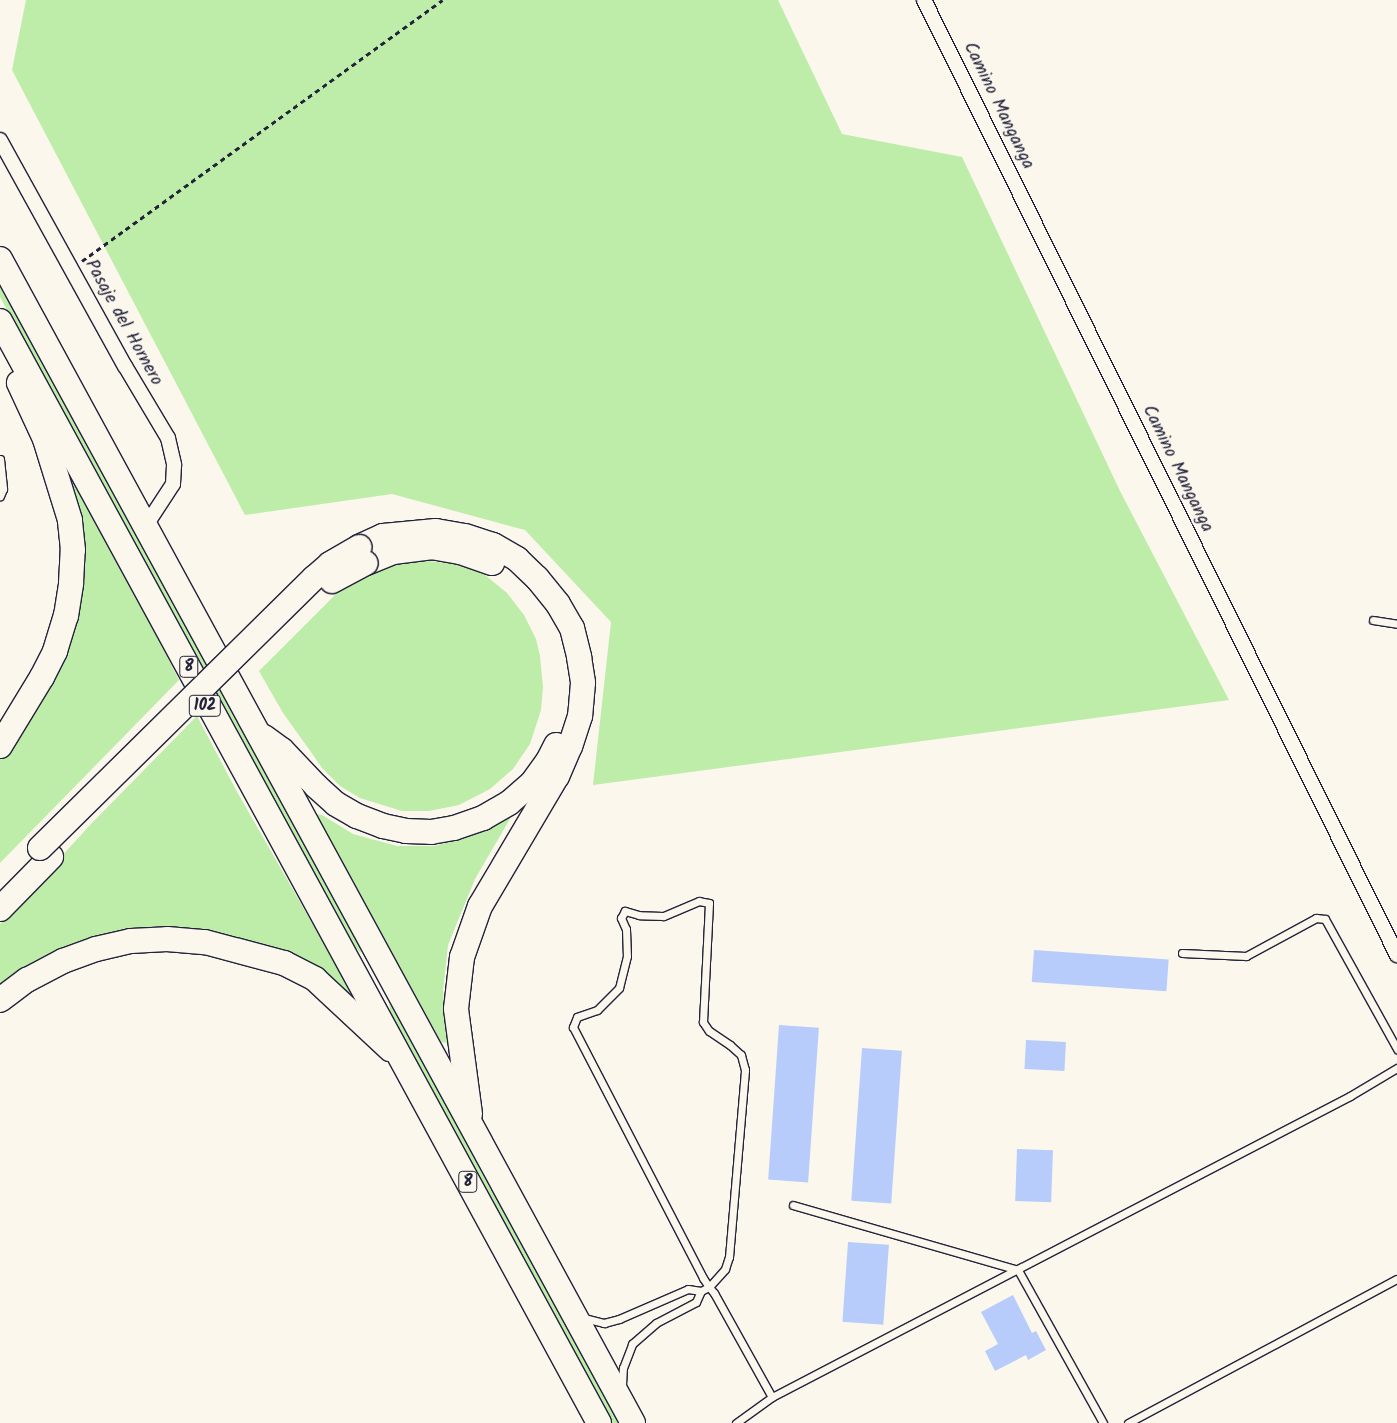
<!DOCTYPE html>
<style>
body{margin:0}
#map{position:relative;width:1397px;height:1423px;overflow:hidden;background:#fbf7ec;font-family:Kalam,sans-serif}
div>[style]{position:absolute}
.green>*{inset:0;background:#beeca9}
.building>*{inset:0;background:#b8ccfb;transform-origin:0 0}
.path>*{height:3px;margin-top:-1.5px;transform-origin:0;background:repeating-linear-gradient(90deg,#22223b 0 5px,transparent 0 9px)}
.roads{filter:drop-shadow(1px 0 #22223b) drop-shadow(-1px 0 #22223b) drop-shadow(0 1px #22223b) drop-shadow(0 -1px #22223b)}
.service>*{height:7px;margin:-3.5px;padding:0 3.5px;transform-origin:3.5px;border-radius:3.5px;background:#fbf7ec}
.minor>*{height:14px;margin:-7px;padding:0 7px;transform-origin:7px;border-radius:7px;background:#fbf7ec}
.trunk>*{height:24px;margin:-12px;padding:0 12px;transform-origin:12px;border-radius:12px;background:#fbf7ec}
.bridges{filter:drop-shadow(1px 0 #22223b) drop-shadow(-1px 0 #22223b) drop-shadow(0 1px #22223b) drop-shadow(0 -1px #22223b)}
.trunk-bridge>*{height:24px;margin:-12px;padding:0 12px;transform-origin:12px;border-radius:12px;background:#fbf7ec}
span{translate:-50% -50%;white-space:nowrap;text-align:center;line-height:1.15;-webkit-text-stroke:5px #fbf7ec;paint-order:stroke}
.shield-label span{padding:1px 4px;background:#fbf7ec;border:1px solid;border-radius:4px;-webkit-text-stroke-width:0}
.shield-label{font-size:16px;color:#22223b;font-weight:700}
.street-label{font-size:18px;color:#22223b}
</style>
<div id="map">
<div class="green">
<i style="clip-path:polygon(26px 0,778px 0,842px 134px,962px 157px,1120px 491px,1229px 700px,593px 785px,611px 622px,525px 530px,392px 494px,245px 515px,12px 70px)"></i>
<i style="clip-path:polygon(0 275px,359px 938px,361px 953px,352px 944px,0 297px)"></i>
<i style="clip-path:polygon(71px 464px,179px 680px,0 863px,0 756px,62px 644px,65px 469px)"></i>
<i style="clip-path:polygon(418px 560px,465px 565px,485px 575px,507px 593px,524px 615px,536px 639px,540px 656px,543px 687px,541px 710px,530px 744px,513px 769px,490px 789px,459px 805px,429px 811px,402px 811px,360px 798px,340px 786px,322px 768px,311px 752px,283px 713px,259px 671px,349px 581px,393px 562px)"></i>
<i style="clip-path:polygon(197px 716px,236px 790px,364px 1014px,343px 994px,170px 934px,0 993px,0 924px,90px 825px)"></i>
<i style="clip-path:polygon(315px 814px,322px 815px,353px 834px,397px 846px,435px 846px,481px 832px,511px 817px,475px 879px,448px 945px,443px 991px,448px 1043px,441px 1042px)"></i>
<i style="clip-path:polygon(389px 1004px,399px 1013px,621px 1423px,611px 1423px,391px 1016px)"></i>
</div>
<div class="building">
<i style="left:1034px;top:950px;width:135px;height:32px;rotate:4deg"></i>
<i style="left:779px;top:1025px;width:40px;height:155px;rotate:4deg"></i>
<i style="left:1026px;top:1040px;width:40px;height:29px;rotate:3deg"></i>
<i style="left:862px;top:1048px;width:40px;height:153px;rotate:4deg"></i>
<i style="left:1017px;top:1149px;width:36px;height:52px;rotate:2deg"></i>
<i style="left:848px;top:1242px;width:41px;height:80px;rotate:4deg"></i>
<i style="clip-path:polygon(1013px 1295px,1032px 1333px,1036px 1331px,1046px 1350px,1028px 1360px,1026px 1355px,995px 1371px,985px 1351px,998px 1344px,981px 1312px)"></i>
</div>
<div class="path">
<i style="left:82px;top:261px;width:445px;rotate:-35.9deg"></i>
</div>
<div class="roads">
<div class="service">
<i style="left:0;top:459px;width:30px;rotate:84deg"></i>
<i style="left:3px;top:489px;width:8px;rotate:113deg"></i>
<i style="left:1373px;top:620px;width:24px;rotate:9deg"></i>
<i style="left:1182px;top:953px;width:64px;rotate:2.7deg"></i>
<i style="left:1246px;top:956px;width:80px;rotate:-28.5deg"></i>
<i style="left:1316px;top:918px;width:9px;rotate:6deg"></i>
<i style="left:1325px;top:919px;width:149px;rotate:61deg"></i>
<i style="left:793px;top:1205px;width:234px;rotate:16.1deg"></i>
<i style="left:1018px;top:1270px;width:175px;rotate:60.9deg"></i>
<i style="left:584px;top:1318px;width:21px;rotate:14deg"></i>
<i style="left:604px;top:1323px;width:16px;rotate:-15deg"></i>
<i style="left:619px;top:1319px;width:75px;rotate:-23.5deg"></i>
<i style="left:688px;top:1289px;width:13px;rotate:9deg"></i>
<i style="left:701px;top:1291px;width:9px;rotate:-27deg"></i>
<i style="left:709px;top:1287px;width:24px;rotate:-48deg"></i>
<i style="left:725px;top:1269px;width:13px;rotate:-72deg"></i>
<i style="left:729px;top:1257px;width:188px;rotate:-85.1deg"></i>
<i style="left:745px;top:1070px;width:16px;rotate:-105deg"></i>
<i style="left:741px;top:1055px;width:15px;rotate:-138deg"></i>
<i style="left:730px;top:1045px;width:25px;rotate:-146deg"></i>
<i style="left:709px;top:1031px;width:11px;rotate:-124deg"></i>
<i style="left:703px;top:1022px;width:119px;rotate:-87.1deg"></i>
<i style="left:709px;top:903px;width:10px;rotate:-169deg"></i>
<i style="left:699px;top:901px;width:39px;rotate:157deg"></i>
<i style="left:663px;top:916px;width:24px;rotate:-178deg"></i>
<i style="left:639px;top:915px;width:15px;rotate:-164deg"></i>
<i style="left:625px;top:911px;width:8px;rotate:120deg"></i>
<i style="left:621px;top:918px;width:12px;rotate:66deg"></i>
<i style="left:626px;top:929px;width:27px;rotate:88deg"></i>
<i style="left:627px;top:956px;width:33px;rotate:104deg"></i>
<i style="left:619px;top:988px;width:31px;rotate:135deg"></i>
<i style="left:597px;top:1010px;width:21px;rotate:161deg"></i>
<i style="left:577px;top:1017px;width:11px;rotate:112deg"></i>
<i style="left:573px;top:1027px;width:283px;rotate:62.6deg"></i>
<i style="left:703px;top:1278px;width:11px;rotate:56deg"></i>
<i style="left:709px;top:1287px;width:8px;rotate:50deg"></i>
<i style="left:714px;top:1293px;width:119px;rotate:60.9deg"></i>
<i style="left:622px;top:1385px;width:17px;rotate:-87deg"></i>
<i style="left:623px;top:1368px;width:26px;rotate:-69deg"></i>
<i style="left:632px;top:1344px;width:32px;rotate:-41deg"></i>
<i style="left:656px;top:1323px;width:45px;rotate:-27.7deg"></i>
<i style="left:696px;top:1302px;width:12px;rotate:-66deg"></i>
<i style="left:736px;top:1423px;width:44px;rotate:-35.8deg"></i>
<i style="left:772px;top:1397px;width:652px;rotate:-27.51deg"></i>
<i style="left:1350px;top:1096px;width:55px;rotate:-30.8deg"></i>
<i style="left:1128px;top:1423px;width:305px;rotate:-28.2deg"></i>
</div>
<div class="minor">
<i style="left:924px;top:0;width:1066px;rotate:63.65deg"></i>
<i style="left:0;top:140px;width:258px;rotate:61.1deg"></i>
<i style="left:125px;top:366px;width:84px;rotate:59.2deg"></i>
<i style="left:168px;top:438px;width:28px;rotate:77deg"></i>
<i style="left:174px;top:465px;width:19px;rotate:93deg"></i>
<i style="left:173px;top:484px;width:51px;rotate:123.1deg"></i>
</div>
<div class="trunk">
<i style="left:0;top:259px;width:1325px;rotate:61.46deg"></i>
<i style="left:0;top:321px;width:1254px;rotate:61.47deg"></i>
<i style="left:359px;top:547px;width:26px;rotate:-25deg"></i>
<i style="left:383px;top:536px;width:53px;rotate:-5.4deg"></i>
<i style="left:436px;top:531px;width:29px;rotate:10deg"></i>
<i style="left:465px;top:536px;width:29px;rotate:18deg"></i>
<i style="left:493px;top:545px;width:28px;rotate:30deg"></i>
<i style="left:517px;top:559px;width:28px;rotate:44deg"></i>
<i style="left:537px;top:578px;width:33px;rotate:51deg"></i>
<i style="left:558px;top:604px;width:28px;rotate:60deg"></i>
<i style="left:572px;top:628px;width:30px;rotate:76deg"></i>
<i style="left:579px;top:657px;width:26px;rotate:81deg"></i>
<i style="left:583px;top:683px;width:33px;rotate:95deg"></i>
<i style="left:580px;top:716px;width:32px;rotate:108deg"></i>
<i style="left:570px;top:746px;width:33px;rotate:113deg"></i>
<i style="left:557px;top:776px;width:151px;rotate:120.6deg"></i>
<i style="left:480px;top:906px;width:54px;rotate:109.4deg"></i>
<i style="left:462px;top:957px;width:52px;rotate:96.6deg"></i>
<i style="left:456px;top:1009px;width:106px;rotate:82.4deg"></i>
<i style="left:366px;top:563px;width:29px;rotate:-22deg"></i>
<i style="left:393px;top:552px;width:38px;rotate:-7deg"></i>
<i style="left:431px;top:547px;width:29px;rotate:10deg"></i>
<i style="left:460px;top:552px;width:34px;rotate:19deg"></i>
<i style="left:264px;top:737px;width:22px;rotate:36deg"></i>
<i style="left:282px;top:750px;width:50px;rotate:46.6deg"></i>
<i style="left:316px;top:786px;width:27px;rotate:42deg"></i>
<i style="left:336px;top:804px;width:24px;rotate:30deg"></i>
<i style="left:357px;top:816px;width:28px;rotate:21deg"></i>
<i style="left:383px;top:826px;width:24px;rotate:12deg"></i>
<i style="left:406px;top:831px;width:25px;rotate:2deg"></i>
<i style="left:431px;top:832px;width:23px;rotate:-10deg"></i>
<i style="left:454px;top:828px;width:31px;rotate:-19deg"></i>
<i style="left:483px;top:818px;width:30px;rotate:-30deg"></i>
<i style="left:509px;top:803px;width:30px;rotate:-41deg"></i>
<i style="left:532px;top:783px;width:27px;rotate:-54deg"></i>
<i style="left:548px;top:761px;width:18px;rotate:-63deg"></i>
<i style="left:0;top:746px;width:81px;rotate:-58.7deg"></i>
<i style="left:42px;top:677px;width:29px;rotate:-63deg"></i>
<i style="left:55px;top:651px;width:37px;rotate:-73deg"></i>
<i style="left:66px;top:616px;width:33px;rotate:-81deg"></i>
<i style="left:71px;top:583px;width:33px;rotate:-87deg"></i>
<i style="left:73px;top:550px;width:30px;rotate:-96deg"></i>
<i style="left:70px;top:520px;width:85px;rotate:-107.2deg"></i>
<i style="left:45px;top:439px;width:62px;rotate:-114.9deg"></i>
<i style="left:0;top:909px;width:73px;rotate:-45.6deg"></i>
<i style="left:0;top:1000px;width:34px;rotate:-37deg"></i>
<i style="left:27px;top:980px;width:41px;rotate:-27.8deg"></i>
<i style="left:63px;top:961px;width:35px;rotate:-20deg"></i>
<i style="left:96px;top:949px;width:36px;rotate:-13deg"></i>
<i style="left:131px;top:941px;width:36px;rotate:-3deg"></i>
<i style="left:167px;top:939px;width:38px;rotate:5deg"></i>
<i style="left:205px;top:942px;width:82px;rotate:14.9deg"></i>
<i style="left:284px;top:963px;width:35px;rotate:27deg"></i>
<i style="left:315px;top:979px;width:103px;rotate:43deg"></i>
</div>
</div>
<div class="bridges">
<div class="trunk-bridge">
<i style="left:332px;top:581px;width:38px;rotate:-28deg"></i>
<i style="left:40px;top:848px;width:385px;rotate:-44.6deg"></i>
<i style="left:314px;top:578px;width:21px;rotate:-41deg"></i>
<i style="left:330px;top:564px;width:34px;rotate:-30deg"></i>
</div>
</div>
<div class="shield-label">
<span style="left:189px;top:667px">8</span>
<span style="left:205px;top:706px">102</span>
<span style="left:468px;top:1182px">8</span>
</div>
<div class="street-label">
<span style="left:998px;top:106px;rotate:64deg">Camino Manganga</span>
<span style="left:123px;top:323px;rotate:61deg">Pasaje del Hornero</span>
<span style="left:1177px;top:469px;rotate:64deg">Camino Manganga</span>
</div>
</div>
